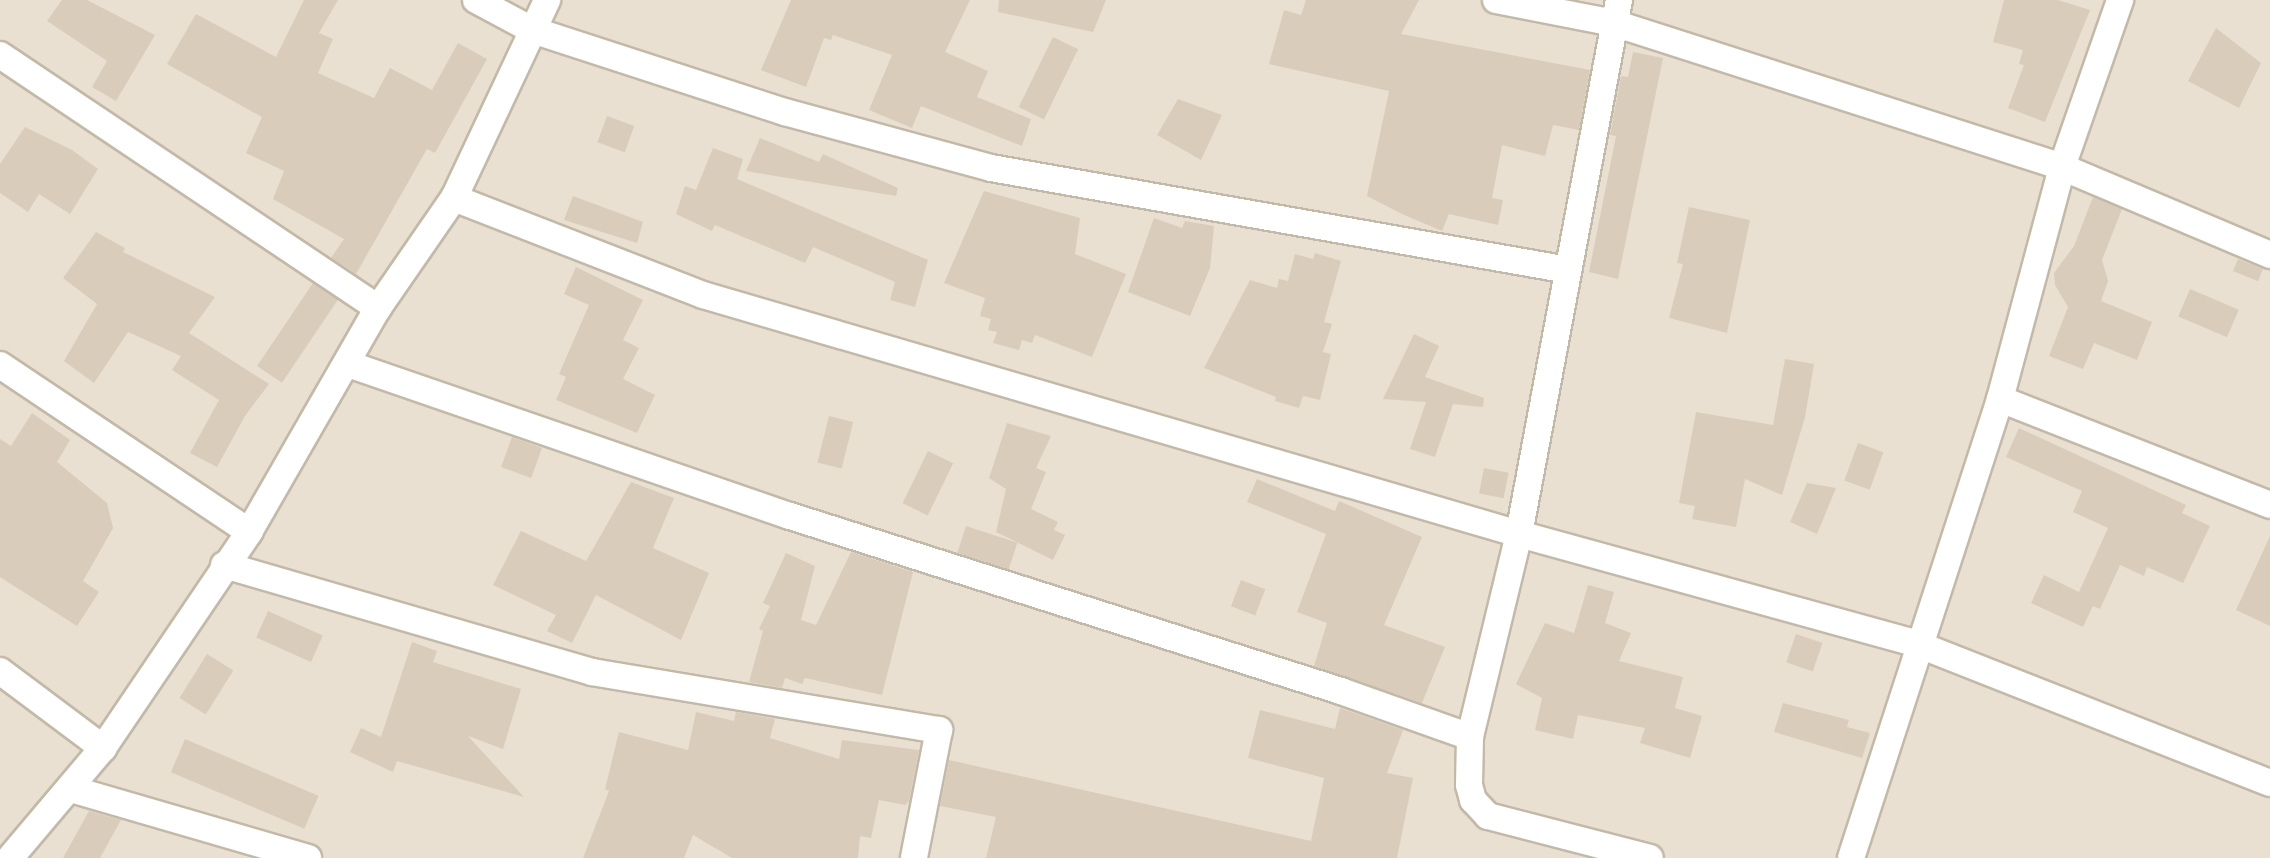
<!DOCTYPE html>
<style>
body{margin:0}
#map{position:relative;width:2270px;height:858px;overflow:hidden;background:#f4eee4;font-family:"Roboto Condensed",sans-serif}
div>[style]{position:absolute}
.residential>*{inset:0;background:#e9e0d1;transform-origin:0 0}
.building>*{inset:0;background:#daccbb;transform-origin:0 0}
.roads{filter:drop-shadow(2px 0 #c3b9a8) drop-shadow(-2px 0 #c3b9a8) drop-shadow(0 2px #c3b9a8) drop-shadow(0 -2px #c3b9a8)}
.street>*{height:26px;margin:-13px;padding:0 13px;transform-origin:13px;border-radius:13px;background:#fff}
span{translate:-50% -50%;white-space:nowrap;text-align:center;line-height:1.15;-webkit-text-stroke:7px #fff;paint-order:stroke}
</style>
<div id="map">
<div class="residential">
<i style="left:0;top:0;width:2270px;height:858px"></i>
</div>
<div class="building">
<i style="clip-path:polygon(62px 0,87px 0,155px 35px,116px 101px,92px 87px,107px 61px,47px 21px)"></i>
<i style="clip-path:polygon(304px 0,338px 0,319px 33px,333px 39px,318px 73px,374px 98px,390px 68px,432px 90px,458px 43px,487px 59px,435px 153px,427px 149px,356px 274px,331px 258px,344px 239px,273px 199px,284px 171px,246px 153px,262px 117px,167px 64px,196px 14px,276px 57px)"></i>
<i style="clip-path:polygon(791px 0,970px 0,945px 52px,988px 71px,977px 97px,1031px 119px,1022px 146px,921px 106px,912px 128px,869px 110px,892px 55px,833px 35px,831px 40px,824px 38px,806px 87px,761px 70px)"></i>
<i style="clip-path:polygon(999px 0,1106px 0,1093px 32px,998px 12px)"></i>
<i style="clip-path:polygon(1306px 0,1419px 0,1401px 34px,1590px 70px,1579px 130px,1553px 125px,1545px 156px,1502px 145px,1492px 198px,1503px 200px,1498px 225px,1449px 214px,1442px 231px,1402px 214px,1367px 196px,1389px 91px,1269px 64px,1284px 10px,1301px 15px)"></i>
<i style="clip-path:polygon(2004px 0,2058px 0,2090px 10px,2045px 122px,2008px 108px,2024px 65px,2019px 64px,2023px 50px,1993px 42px)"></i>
<i style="clip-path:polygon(2216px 28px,2261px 63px,2239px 108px,2188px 81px)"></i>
<i style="left:1053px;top:37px;width:28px;height:78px;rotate:26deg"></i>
<i style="clip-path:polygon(1633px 52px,1663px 58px,1618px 279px,1589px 272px,1616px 136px,1610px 135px,1621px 76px,1628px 77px)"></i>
<i style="clip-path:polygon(1178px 99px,1222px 115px,1201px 160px,1157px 135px)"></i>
<i style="left:607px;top:116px;width:29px;height:28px;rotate:20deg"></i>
<i style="clip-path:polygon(25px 127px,72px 150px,98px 169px,70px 214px,39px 194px,28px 212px,0 193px,0 164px)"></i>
<i style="clip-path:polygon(760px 138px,819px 162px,823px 154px,898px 188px,896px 196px,746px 171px)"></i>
<i style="clip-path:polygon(713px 148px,743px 159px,737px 179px,928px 260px,915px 307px,890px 300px,895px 282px,813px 247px,805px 263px,715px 225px,712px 231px,676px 214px,685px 186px,696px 190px)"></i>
<i style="clip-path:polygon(984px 191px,1080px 218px,1075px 254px,1126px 274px,1092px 357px,1035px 335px,1032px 343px,1022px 340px,1019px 350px,993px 343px,997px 332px,988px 330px,991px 319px,980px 316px,985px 298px,944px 283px)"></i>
<i style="clip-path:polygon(573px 196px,643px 222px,637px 243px,564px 220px)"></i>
<i style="clip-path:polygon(2093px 197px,2122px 209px,2102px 260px,2108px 281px,2101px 301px,2152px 322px,2137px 360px,2094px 343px,2083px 369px,2049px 356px,2068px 307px,2055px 285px,2054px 273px,2074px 246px)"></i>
<i style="clip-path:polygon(1689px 207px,1750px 220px,1727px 333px,1669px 318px,1683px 264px,1677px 263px)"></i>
<i style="clip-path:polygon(1154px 218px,1182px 228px,1185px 221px,1214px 226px,1210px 268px,1190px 316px,1128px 292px)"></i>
<i style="clip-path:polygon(96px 232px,125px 248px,123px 252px,215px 297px,189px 333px,269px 384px,245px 416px,217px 467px,190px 453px,219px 400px,172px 370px,181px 356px,128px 332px,94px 383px,64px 361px,97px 304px,63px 278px)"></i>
<i style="clip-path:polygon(1315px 253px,1341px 261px,1324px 322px,1332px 324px,1323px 352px,1331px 354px,1320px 400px,1303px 396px,1299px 408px,1275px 401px,1276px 397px,1204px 368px,1250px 280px,1277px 288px,1279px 279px,1288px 281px,1295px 254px,1313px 259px)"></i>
<i style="left:2238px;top:259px;width:27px;height:13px;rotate:22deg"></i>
<i style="clip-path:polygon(576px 267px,643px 300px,623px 340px,639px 348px,623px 379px,655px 395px,637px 433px,556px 400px,566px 377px,559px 374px,589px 305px,564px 294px)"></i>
<i style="left:313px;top:283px;width:30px;height:100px;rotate:34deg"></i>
<i style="left:2190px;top:289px;width:53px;height:30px;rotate:23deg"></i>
<i style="clip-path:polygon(1414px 334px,1439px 346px,1425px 377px,1484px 398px,1483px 407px,1453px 404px,1435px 457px,1410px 449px,1426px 402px,1383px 399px)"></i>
<i style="clip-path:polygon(1785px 359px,1814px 364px,1805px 417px,1782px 495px,1745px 479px,1736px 527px,1692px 519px,1695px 506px,1679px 503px,1696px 412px,1773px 425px)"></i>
<i style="clip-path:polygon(32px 413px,70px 440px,57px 462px,107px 503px,113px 528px,83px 581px,99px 592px,77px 626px,0 577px,0 439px,11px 446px)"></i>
<i style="left:829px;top:416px;width:25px;height:48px;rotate:14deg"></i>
<i style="clip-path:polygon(1007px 423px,1051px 436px,1036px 468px,1046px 472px,1031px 509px,1058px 522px,1054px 530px,1065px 535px,1053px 560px,996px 532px,1006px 489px,989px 478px)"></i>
<i style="clip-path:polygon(2019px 428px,2186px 505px,2182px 513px,2210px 526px,2183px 583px,2147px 567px,2144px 576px,2120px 565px,2100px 609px,2093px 606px,2083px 627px,2031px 603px,2044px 575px,2079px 592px,2108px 528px,2073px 512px,2082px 491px,2006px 457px)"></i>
<i style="left:512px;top:437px;width:32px;height:32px;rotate:20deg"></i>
<i style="left:1858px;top:443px;width:27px;height:40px;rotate:20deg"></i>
<i style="left:928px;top:451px;width:28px;height:58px;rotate:26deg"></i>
<i style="left:1484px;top:468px;width:25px;height:26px;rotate:11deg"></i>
<i style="clip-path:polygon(1257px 479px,1335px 511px,1339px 501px,1422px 537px,1384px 625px,1445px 647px,1422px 703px,1314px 666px,1327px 623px,1297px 612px,1326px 534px,1247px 502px)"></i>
<i style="clip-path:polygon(631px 482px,674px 498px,653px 548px,709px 573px,681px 640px,596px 595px,572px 643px,547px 631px,556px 615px,493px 585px,521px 531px,586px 561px)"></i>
<i style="clip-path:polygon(1807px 483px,1836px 488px,1817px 534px,1790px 522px)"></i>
<i style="left:966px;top:526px;width:54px;height:28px;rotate:18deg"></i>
<i style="clip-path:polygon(2270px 536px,2270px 626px,2236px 610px)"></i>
<i style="clip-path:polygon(851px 552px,913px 572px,882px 695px,805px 678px,802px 684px,785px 678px,782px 688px,749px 682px,763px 631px,759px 629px,770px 606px,763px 603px,786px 553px,815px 566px,801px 620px,816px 625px)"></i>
<i style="left:1241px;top:580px;width:26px;height:28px;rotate:21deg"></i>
<i style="clip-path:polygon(1588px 585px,1614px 592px,1605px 623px,1631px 633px,1619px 661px,1683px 677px,1675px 708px,1702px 716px,1690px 758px,1640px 743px,1645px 728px,1578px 715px,1573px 739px,1535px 730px,1542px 698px,1516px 684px,1545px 623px,1574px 633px)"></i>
<i style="left:268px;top:611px;width:60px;height:29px;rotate:24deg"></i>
<i style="left:1796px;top:634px;width:28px;height:30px;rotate:19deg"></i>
<i style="clip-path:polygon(412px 642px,437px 651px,433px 662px,521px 689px,503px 749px,468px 736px,524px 797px,397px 761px,393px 772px,350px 752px,361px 728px,381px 737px)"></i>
<i style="left:207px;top:654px;width:31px;height:52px;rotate:32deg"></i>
<i style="clip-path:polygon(1783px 703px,1849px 720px,1847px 727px,1870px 733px,1862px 758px,1774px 732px)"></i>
<i style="clip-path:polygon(1340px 708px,1403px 730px,1387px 773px,1413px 778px,1397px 858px,986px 858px,996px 817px,940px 806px,949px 760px,1311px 841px,1324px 778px,1248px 758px,1260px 710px,1335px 729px)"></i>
<i style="clip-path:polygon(696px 712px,734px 721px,736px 712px,775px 719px,770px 738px,839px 759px,842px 740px,919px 750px,909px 801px,905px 805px,879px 800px,871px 838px,860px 836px,858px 858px,732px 858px,693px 835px,684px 858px,583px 858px,609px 791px,605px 789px,619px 732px,688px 750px)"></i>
<i style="left:185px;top:739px;width:145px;height:36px;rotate:23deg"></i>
<i style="clip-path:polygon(89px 811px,121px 820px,100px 858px,63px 858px)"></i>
</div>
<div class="roads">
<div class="street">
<i style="left:476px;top:0;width:64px;rotate:28.2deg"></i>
<i style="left:532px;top:30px;width:266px;rotate:18deg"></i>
<i style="left:785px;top:112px;width:213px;rotate:15.2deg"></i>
<i style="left:991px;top:168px;width:586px;rotate:10.02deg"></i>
<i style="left:1496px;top:0;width:120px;rotate:11deg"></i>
<i style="left:1614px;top:23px;width:471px;rotate:17.8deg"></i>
<i style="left:2062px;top:167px;width:226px;rotate:22.9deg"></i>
<i style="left:1619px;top:0;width:543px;rotate:100.61deg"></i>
<i style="left:1519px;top:534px;width:209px;rotate:103.6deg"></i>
<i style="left:1470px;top:737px;width:48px;rotate:91.2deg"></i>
<i style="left:1469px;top:785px;width:16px;rotate:75deg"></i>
<i style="left:1473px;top:800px;width:22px;rotate:47deg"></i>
<i style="left:1488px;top:816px;width:167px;rotate:14.5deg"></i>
<i style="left:0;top:55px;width:455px;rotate:33.8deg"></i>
<i style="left:454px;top:198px;width:267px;rotate:21.3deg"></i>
<i style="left:703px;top:295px;width:850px;rotate:16.32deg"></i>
<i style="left:1519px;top:534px;width:413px;rotate:15.4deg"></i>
<i style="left:1917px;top:644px;width:379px;rotate:21.5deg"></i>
<i style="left:348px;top:364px;width:467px;rotate:19deg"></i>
<i style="left:790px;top:516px;width:578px;rotate:17.62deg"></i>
<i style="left:1341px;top:691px;width:137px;rotate:19.6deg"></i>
<i style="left:0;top:365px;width:300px;rotate:33.8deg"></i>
<i style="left:2000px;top:399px;width:240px;rotate:-75deg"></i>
<i style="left:2062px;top:167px;width:177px;rotate:-70.8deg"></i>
<i style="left:224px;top:565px;width:383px;rotate:16.2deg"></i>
<i style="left:592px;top:672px;width:352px;rotate:9.5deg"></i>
<i style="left:939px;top:730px;width:130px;rotate:101.1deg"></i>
<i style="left:0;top:671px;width:129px;rotate:36.8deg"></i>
<i style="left:71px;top:789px;width:247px;rotate:16.2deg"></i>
<i style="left:10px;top:858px;width:144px;rotate:-49.8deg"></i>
<i style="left:103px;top:748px;width:261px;rotate:-55.9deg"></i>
<i style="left:249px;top:532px;width:258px;rotate:-60.1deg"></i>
<i style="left:378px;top:308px;width:134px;rotate:-55.4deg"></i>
<i style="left:454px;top:198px;width:219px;rotate:-64.8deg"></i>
<i style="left:1851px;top:858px;width:483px;rotate:-72deg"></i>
<i style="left:2000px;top:399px;width:290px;rotate:21.4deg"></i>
</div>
</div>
</div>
